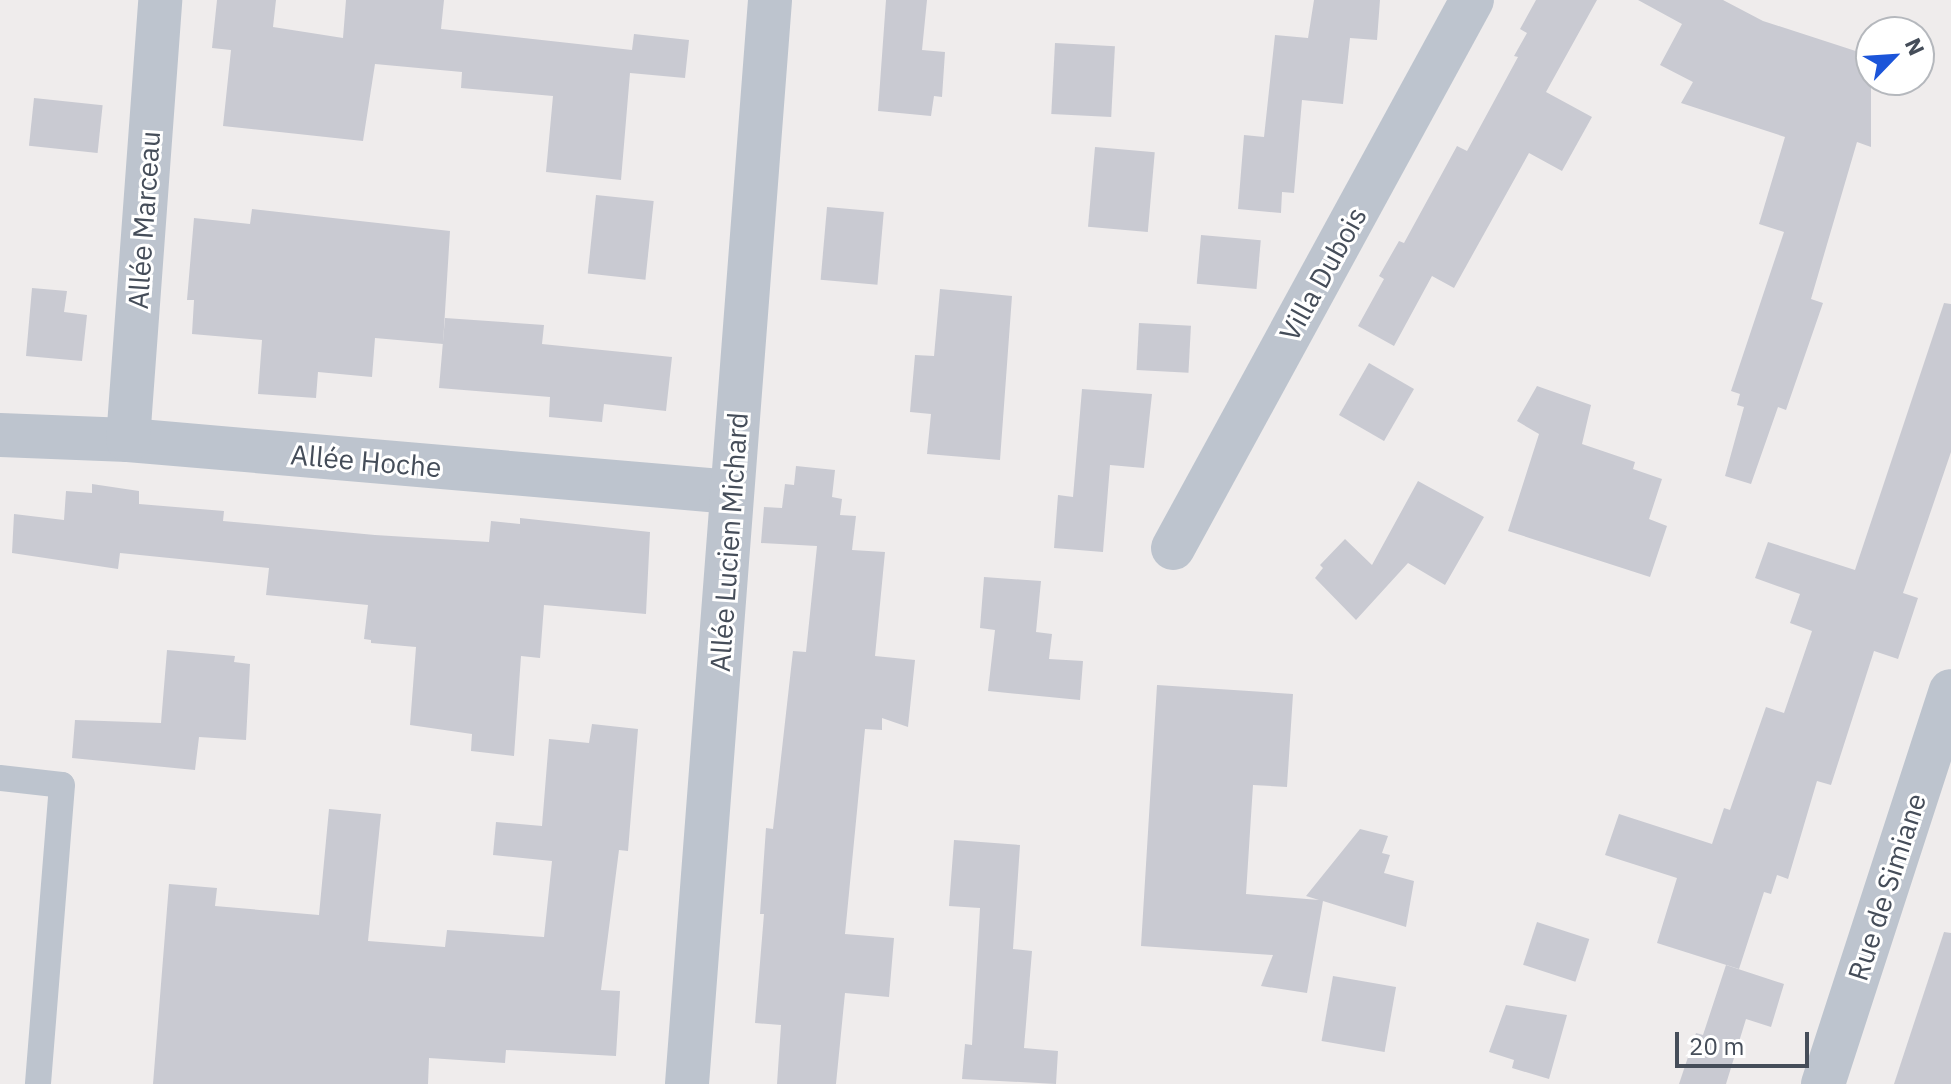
<!DOCTYPE html>
<meta charset="utf-8">
<style>
body{margin:0}
#map{position:relative;width:1951px;height:1084px;overflow:hidden;background:#efecec;font-family:"IBM Plex Sans",sans-serif}
div>[style]{position:absolute}
.building>*{inset:0;background:#c9cad2;transform-origin:0 0}
.lane>*{height:26px;margin:-13px;padding:0 13px;transform-origin:13px;border-radius:13px;background:#bdc4ce}
.street>*{height:44px;margin:-22px;padding:0 22px;transform-origin:22px;border-radius:22px;background:#bdc4ce}
span{translate:-50% -50%;white-space:nowrap;text-align:center;line-height:1.15;-webkit-text-stroke:6px #fff;paint-order:stroke}
.street-label{font-size:28px;color:#454d59}
.north{position:absolute;left:1855px;top:16px;width:80px;height:80px;box-sizing:border-box;background:#fff;border:2px solid #b5b8bd;border-radius:50%;rotate:65deg;font-size:22px;font-weight:700;line-height:32px;text-align:center;color:#454d59}
.north::after{content:'';display:block;margin:auto;width:28px;height:36px;background:#1c55d9;clip-path:polygon(50% 0,100% 100%,50% 72%,0 100%)}
.scale{position:absolute;left:1675px;top:1032px;width:134px;height:36px;box-sizing:border-box;border:4px solid #454d59;border-top:0;padding-left:10px;font-size:24px;line-height:28px;white-space:nowrap;color:#454d59;-webkit-text-stroke:6px #fff;paint-order:stroke}
</style>
<div id="map">
<div class="building">
<i style="clip-path:polygon(217px 0,276px 0,273px 27px,343px 38px,346px 0,444px 0,441px 29px,632px 50px,634px 34px,689px 40px,685px 78px,630px 73px,621px 180px,546px 172px,553px 96px,461px 88px,462px 72px,375px 64px,363px 141px,223px 126px,231px 50px,212px 48px)"></i>
<i style="clip-path:polygon(886px 0,927px 0,922px 50px,945px 52px,942px 97px,934px 96px,931px 116px,878px 111px)"></i>
<i style="clip-path:polygon(1314px 0,1380px 0,1377px 40px,1350px 38px,1343px 104px,1302px 100px,1294px 193px,1282px 192px,1281px 213px,1238px 209px,1244px 135px,1264px 137px,1275px 35px,1308px 38px)"></i>
<i style="clip-path:polygon(1536px 0,1597px 0,1546px 92px,1592px 117px,1562px 171px,1529px 153px,1454px 288px,1432px 276px,1394px 346px,1358px 326px,1384px 279px,1379px 276px,1399px 241px,1404px 243px,1457px 146px,1467px 151px,1518px 57px,1514px 56px,1527px 33px,1520px 29px)"></i>
<i style="clip-path:polygon(1638px 0,1723px 0,1763px 21px,1871px 56px,1871px 147px,1857px 142px,1811px 299px,1823px 303px,1786px 410px,1778px 407px,1751px 484px,1725px 476px,1744px 407px,1737px 405px,1740px 394px,1731px 391px,1784px 232px,1759px 224px,1785px 137px,1681px 103px,1693px 82px,1660px 65px,1682px 24px)"></i>
<i style="left:1055px;top:43px;width:60px;height:71px;rotate:3deg"></i>
<i style="left:34px;top:98px;width:69px;height:48px;rotate:6deg"></i>
<i style="left:1095px;top:147px;width:60px;height:80px;rotate:5deg"></i>
<i style="left:596px;top:195px;width:58px;height:79px;rotate:6deg"></i>
<i style="left:827px;top:207px;width:57px;height:73px;rotate:5deg"></i>
<i style="clip-path:polygon(252px 209px,450px 231px,443px 344px,375px 338px,372px 377px,318px 372px,316px 398px,258px 394px,262px 340px,192px 334px,194px 300px,187px 300px,194px 218px,250px 224px)"></i>
<i style="left:1201px;top:235px;width:60px;height:49px;rotate:5deg"></i>
<i style="clip-path:polygon(32px 288px,67px 291px,64px 312px,87px 315px,82px 361px,26px 356px)"></i>
<i style="clip-path:polygon(940px 289px,1012px 296px,1000px 460px,927px 454px,931px 414px,910px 412px,915px 355px,934px 356px)"></i>
<i style="clip-path:polygon(1944px 303px,1951px 304px,1951px 452px,1903px 593px,1918px 598px,1898px 659px,1874px 651px,1831px 785px,1817px 781px,1788px 879px,1777px 875px,1771px 894px,1764px 892px,1739px 969px,1657px 943px,1677px 878px,1605px 855px,1619px 814px,1712px 844px,1724px 808px,1730px 810px,1766px 707px,1784px 713px,1812px 631px,1790px 623px,1800px 594px,1755px 578px,1768px 542px,1855px 570px)"></i>
<i style="clip-path:polygon(445px 318px,544px 325px,542px 344px,672px 357px,666px 411px,604px 404px,602px 422px,549px 417px,550px 397px,439px 388px)"></i>
<i style="left:1139px;top:323px;width:52px;height:47px;rotate:3deg"></i>
<i style="left:1369px;top:363px;width:52px;height:60px;rotate:30deg"></i>
<i style="clip-path:polygon(1537px 386px,1591px 405px,1582px 444px,1635px 462px,1633px 469px,1662px 479px,1649px 519px,1667px 526px,1650px 577px,1508px 531px,1539px 434px,1517px 421px)"></i>
<i style="clip-path:polygon(1082px 389px,1152px 394px,1144px 468px,1110px 465px,1103px 552px,1054px 548px,1058px 495px,1073px 497px)"></i>
<i style="clip-path:polygon(796px 466px,835px 470px,832px 497px,842px 499px,840px 515px,856px 516px,852px 550px,885px 552px,875px 656px,915px 660px,908px 727px,882px 718px,882px 730px,865px 729px,845px 934px,894px 938px,889px 997px,845px 993px,836px 1084px,777px 1084px,781px 1025px,755px 1023px,764px 914px,760px 914px,766px 828px,773px 829px,793px 651px,806px 652px,817px 546px,761px 543px,764px 507px,782px 508px,785px 484px,794px 485px)"></i>
<i style="clip-path:polygon(1418px 481px,1484px 517px,1445px 585px,1408px 563px,1356px 620px,1315px 578px,1323px 568px,1320px 565px,1345px 539px,1372px 565px)"></i>
<i style="clip-path:polygon(92px 484px,139px 491px,139px 504px,224px 511px,223px 521px,375px 535px,489px 542px,491px 521px,520px 524px,520px 518px,650px 532px,646px 614px,544px 605px,540px 658px,521px 656px,514px 756px,471px 751px,472px 734px,410px 725px,416px 647px,371px 643px,371px 640px,364px 639px,368px 605px,266px 595px,269px 568px,120px 553px,118px 569px,12px 553px,14px 514px,64px 520px,66px 491px,92px 493px)"></i>
<i style="clip-path:polygon(984px 577px,1041px 581px,1036px 632px,1052px 634px,1049px 659px,1083px 661px,1080px 700px,988px 691px,995px 630px,980px 628px)"></i>
<i style="clip-path:polygon(167px 650px,235px 656px,234px 662px,250px 664px,246px 740px,199px 737px,195px 770px,72px 758px,75px 720px,161px 723px)"></i>
<i style="clip-path:polygon(1157px 685px,1293px 694px,1287px 787px,1253px 785px,1246px 894px,1319px 900px,1306px 896px,1360px 829px,1388px 836px,1382px 853px,1390px 855px,1384px 873px,1414px 881px,1406px 927px,1323px 901px,1307px 993px,1261px 986px,1273px 955px,1141px 946px)"></i>
<i style="clip-path:polygon(592px 724px,638px 729px,628px 851px,619px 850px,601px 990px,620px 991px,616px 1056px,506px 1050px,505px 1063px,429px 1058px,428px 1084px,153px 1084px,169px 884px,217px 888px,215px 906px,319px 915px,329px 809px,381px 814px,368px 941px,445px 947px,447px 930px,544px 937px,552px 861px,493px 855px,496px 822px,542px 826px,549px 739px,589px 743px)"></i>
<i style="clip-path:polygon(954px 840px,1020px 845px,1013px 949px,1032px 951px,1024px 1048px,1058px 1051px,1056px 1084px,962px 1079px,965px 1044px,972px 1045px,980px 908px,949px 906px)"></i>
<i style="left:1537px;top:922px;width:55px;height:45px;rotate:18deg"></i>
<i style="clip-path:polygon(1944px 932px,1951px 933px,1951px 1084px,1894px 1084px)"></i>
<i style="clip-path:polygon(1726px 965px,1784px 984px,1771px 1027px,1746px 1019px,1726px 1084px,1679px 1084px,1696px 1033px,1703px 1035px)"></i>
<i style="left:1333px;top:976px;width:64px;height:66px;rotate:10deg"></i>
<i style="clip-path:polygon(1506px 1005px,1567px 1015px,1549px 1079px,1512px 1068px,1514px 1060px,1489px 1052px)"></i>
</div>
<div class="lane">
<i style="left:0;top:778px;width:62px;rotate:6.4deg"></i>
<i style="left:62px;top:785px;width:300px;rotate:94.6deg"></i>
</div>
<div class="street">
<i style="left:0;top:435px;width:128px;rotate:2.2deg"></i>
<i style="left:128px;top:440px;width:606px;rotate:4.92deg"></i>
<i style="left:128px;top:440px;width:441px;rotate:-85.8deg"></i>
<i style="left:1173px;top:548px;width:624px;rotate:-61.38deg"></i>
<i style="left:687px;top:1084px;width:1087px;rotate:-85.62deg"></i>
<i style="left:1823px;top:1084px;width:413px;rotate:-72deg"></i>
</div>
<div class="street-label">
<span style="left:144px;top:220px;rotate:-86deg">Allée Marceau</span>
<span style="left:1323px;top:274px;rotate:-61deg">Villa Dubois</span>
<span style="left:366px;top:461px;rotate:5deg">Allée Hoche</span>
<span style="left:729px;top:542px;rotate:-86deg">Allée Lucien Michard</span>
<span style="left:1887px;top:887px;rotate:-72deg">Rue de Simiane</span>
</div>
<div class="north">N</div>
<div class="scale">20 m</div>
</div>
